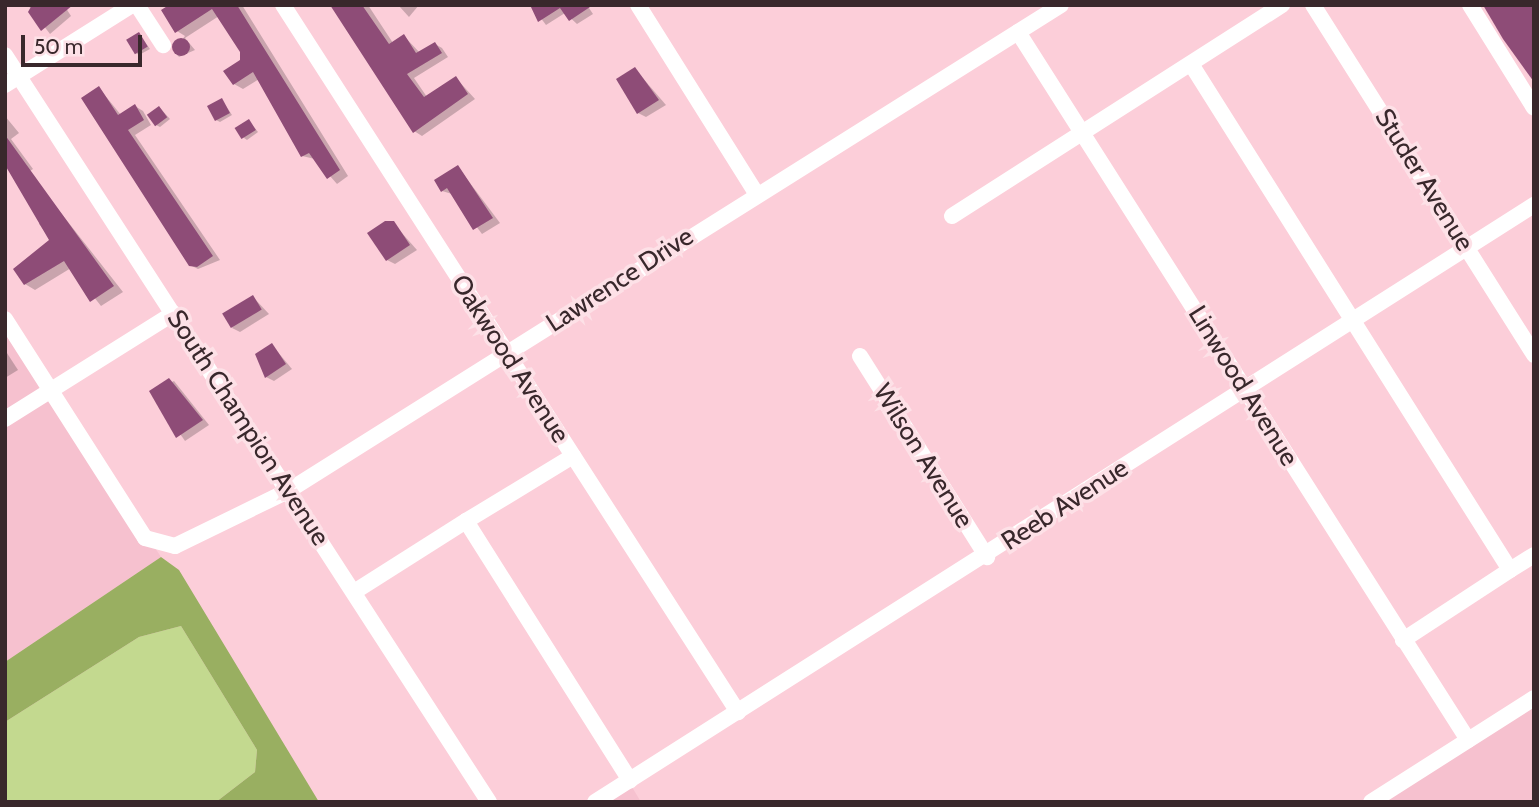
<!DOCTYPE html>
<style>
body{margin:0}
#map{position:relative;width:1539px;height:807px;overflow:hidden;background:#fcced9;font-family:Cabin,sans-serif}
div>[style]{position:absolute}
.built>*{inset:0;background:#f6c1cf}
.green>*{inset:0;background:#c3d98f}
.forest>*{inset:0;background:#99af61}
.shadow>*{inset:0;background:#0003}
.building>*{inset:0;background:#8e4c77;transform-origin:0 0}
.round{border-radius:50%}
.minor>*{height:16px;margin:-8px;padding:0 8px;transform-origin:8px;border-radius:8px;background:#fff}
span{translate:-50% -50%;white-space:nowrap;text-align:center;line-height:1.15;-webkit-text-stroke:7px #fde1e7;paint-order:stroke}
.street-label{font-size:26px;color:#39282c}
.frame{position:absolute;inset:0;border:7px solid #39282c;pointer-events:none}
.scale{position:absolute;left:21px;top:35px;width:121px;height:32px;box-sizing:border-box;border:4px solid #39282c;border-top:0;padding-left:9px;font-size:21px;line-height:24px;white-space:nowrap;color:#39282c;-webkit-text-stroke:5px #fde1e7;paint-order:stroke}
</style>
<div id="map">
<div class="built">
<i style="clip-path:polygon(5px 318px,161px 557px,5px 662px)"></i>
<i style="clip-path:polygon(1534px 702px,1534px 802px,1374px 802px)"></i>
<i style="clip-path:polygon(626px 777px,641px 802px,586px 802px)"></i>
</div>
<div class="green">
<i style="clip-path:polygon(181px 626px,257px 750px,255px 772px,216px 802px,5px 802px,5px 722px,139px 637px)"></i>
</div>
<div class="forest">
<i style="clip-path:polygon(161px 557px,179px 570px,319px 802px,216px 802px,255px 772px,257px 750px,181px 626px,139px 637px,5px 722px,5px 662px)"></i>
</div>
<div class="shadow">
<i style="clip-path:polygon(28px 5px,64px 5px,71px 16px,50px 34px)"></i>
<i style="clip-path:polygon(172px 5px,242px 5px,348px 176px,337px 184px,315px 159px,302px 156px,259px 79px,243px 89px,234px 84px,242px 51px,219px 16px,185px 38px,195px 50px,179px 57px,174px 50px,185px 36px,177px 31px)"></i>
<i style="clip-path:polygon(332px 5px,368px 5px,393px 43px,404px 36px,420px 53px,435px 44px,442px 48px,448px 57px,414px 78px,427px 97px,456px 78px,475px 99px,422px 136px,414px 131px)"></i>
<i style="clip-path:polygon(419px 5px,409px 17px,399px 6px,400px 5px)"></i>
<i style="clip-path:polygon(531px 5px,587px 5px,593px 14px,577px 24px,565px 13px,546px 25px)"></i>
<i style="clip-path:polygon(139px 34px,150px 49px,139px 55px,136px 53px)"></i>
<i style="clip-path:polygon(635px 69px,666px 105px,646px 117px,638px 113px)"></i>
<i style="clip-path:polygon(99px 88px,121px 115px,135px 106px,143px 111px,151px 125px,135px 135px,220px 260px,198px 269px,190px 265px)"></i>
<i style="clip-path:polygon(222px 100px,232px 115px,220px 122px,216px 120px)"></i>
<i style="clip-path:polygon(160px 108px,170px 119px,160px 127px,156px 125px)"></i>
<i style="clip-path:polygon(5px 116px,19px 133px,11px 139px,33px 169px,21px 177px,5px 164px)"></i>
<i style="clip-path:polygon(249px 121px,258px 132px,247px 140px,244px 138px)"></i>
<i style="clip-path:polygon(458px 167px,500px 223px,482px 234px,452px 194px,442px 191px)"></i>
<i style="clip-path:polygon(39px 185px,123px 292px,101px 306px,71px 268px,35px 290px,25px 284px,52px 241px,39px 224px)"></i>
<i style="clip-path:polygon(393px 223px,417px 250px,395px 264px,387px 260px)"></i>
<i style="clip-path:polygon(253px 297px,269px 314px,240px 332px,232px 328px)"></i>
<i style="clip-path:polygon(272px 345px,292px 369px,274px 381px,266px 377px)"></i>
<i style="clip-path:polygon(5px 350px,18px 370px,5px 378px)"></i>
<i style="clip-path:polygon(174px 381px,209px 425px,185px 441px,151px 392px)"></i>
</div>
<div class="building">
<i style="clip-path:polygon(32px 5px,73px 5px,41px 31px,28px 12px)"></i>
<i style="clip-path:polygon(169px 5px,237px 5px,340px 170px,327px 179px,309px 153px,301px 157px,253px 72px,233px 85px,223px 71px,240px 60px,240px 52px,212px 9px,175px 33px,161px 10px)"></i>
<i style="clip-path:polygon(330px 5px,362px 5px,389px 44px,404px 34px,416px 53px,435px 42px,442px 53px,407px 74px,424px 97px,456px 76px,468px 94px,413px 133px)"></i>
<i style="clip-path:polygon(530px 5px,593px 5px,569px 21px,560px 8px,538px 22px)"></i>
<i style="clip-path:polygon(1483px 5px,1534px 5px,1534px 82px,1503px 39px)"></i>
<i style="left:139px;top:32px;width:17px;height:15px;rotate:59deg"></i>
<i class="round" style="left:172px;top:38px;width:18px;height:18px"></i>
<i style="clip-path:polygon(635px 67px,659px 100px,637px 114px,616px 79px)"></i>
<i style="clip-path:polygon(99px 86px,118px 115px,135px 104px,144px 120px,128px 130px,213px 256px,197px 267px,189px 266px,81px 98px)"></i>
<i style="left:222px;top:98px;width:17px;height:17px;rotate:62deg"></i>
<i style="left:159px;top:106px;width:14px;height:15px;rotate:54deg"></i>
<i style="left:249px;top:119px;width:13px;height:17px;rotate:58deg"></i>
<i style="clip-path:polygon(5px 135px,114px 286px,90px 302px,64px 261px,24px 285px,13px 269px,49px 240px,5px 165px)"></i>
<i style="clip-path:polygon(458px 165px,493px 218px,473px 230px,447px 188px,441px 192px,434px 180px)"></i>
<i style="clip-path:polygon(385px 221px,394px 221px,410px 245px,386px 261px,367px 233px)"></i>
<i style="left:253px;top:295px;width:17px;height:36px;rotate:59deg"></i>
<i style="clip-path:polygon(272px 343px,286px 364px,265px 378px,255px 354px)"></i>
<i style="clip-path:polygon(169px 378px,203px 420px,176px 438px,149px 391px)"></i>
</div>
<div class="minor">
<i style="left:137px;top:5px;width:48px;rotate:57deg"></i>
<i style="left:283px;top:5px;width:841px;rotate:57.24deg"></i>
<i style="left:638px;top:5px;width:222px;rotate:57.9deg"></i>
<i style="left:1313px;top:5px;width:414px;rotate:57.7deg"></i>
<i style="left:1470px;top:5px;width:121px;rotate:58.1deg"></i>
<i style="left:1018px;top:32px;width:839px;rotate:57.56deg"></i>
<i style="left:5px;top:55px;width:890px;rotate:57.06deg"></i>
<i style="left:1191px;top:64px;width:598px;rotate:57.77deg"></i>
<i style="left:1510px;top:570px;width:128px;rotate:146.8deg"></i>
<i style="left:5px;top:85px;width:150px;rotate:-32.2deg"></i>
<i style="left:952px;top:216px;width:392px;rotate:-32.6deg"></i>
<i style="left:5px;top:319px;width:260px;rotate:57.4deg"></i>
<i style="left:145px;top:538px;width:31px;rotate:15deg"></i>
<i style="left:175px;top:546px;width:126px;rotate:-26deg"></i>
<i style="left:288px;top:491px;width:913px;rotate:-32.16deg"></i>
<i style="left:860px;top:356px;width:238px;rotate:57.7deg"></i>
<i style="left:5px;top:419px;width:199px;rotate:-32.1deg"></i>
<i style="left:573px;top:456px;width:125px;rotate:148.7deg"></i>
<i style="left:466px;top:521px;width:307px;rotate:57.7deg"></i>
<i style="left:1510px;top:570px;width:28px;rotate:-32deg"></i>
<i style="left:354px;top:592px;width:133px;rotate:-32.4deg"></i>
<i style="left:595px;top:802px;width:1113px;rotate:-32.45deg"></i>
<i style="left:1371px;top:802px;width:193px;rotate:-32.5deg"></i>
</div>
<div class="street-label">
<span style="left:1424px;top:180px;rotate:58deg">Studer Avenue</span>
<span style="left:620px;top:280px;rotate:-33deg">Lawrence Drive</span>
<span style="left:510px;top:359px;rotate:57deg">Oakwood Avenue</span>
<span style="left:1243px;top:386px;rotate:58deg">Linwood Avenue</span>
<span style="left:248px;top:428px;rotate:57deg">South Champion Avenue</span>
<span style="left:923px;top:456px;rotate:58deg">Wilson Avenue</span>
<span style="left:1065px;top:505px;rotate:-33deg">Reeb Avenue</span>
</div>
<div class="frame"></div>
<div class="scale">50 m</div>
</div>
